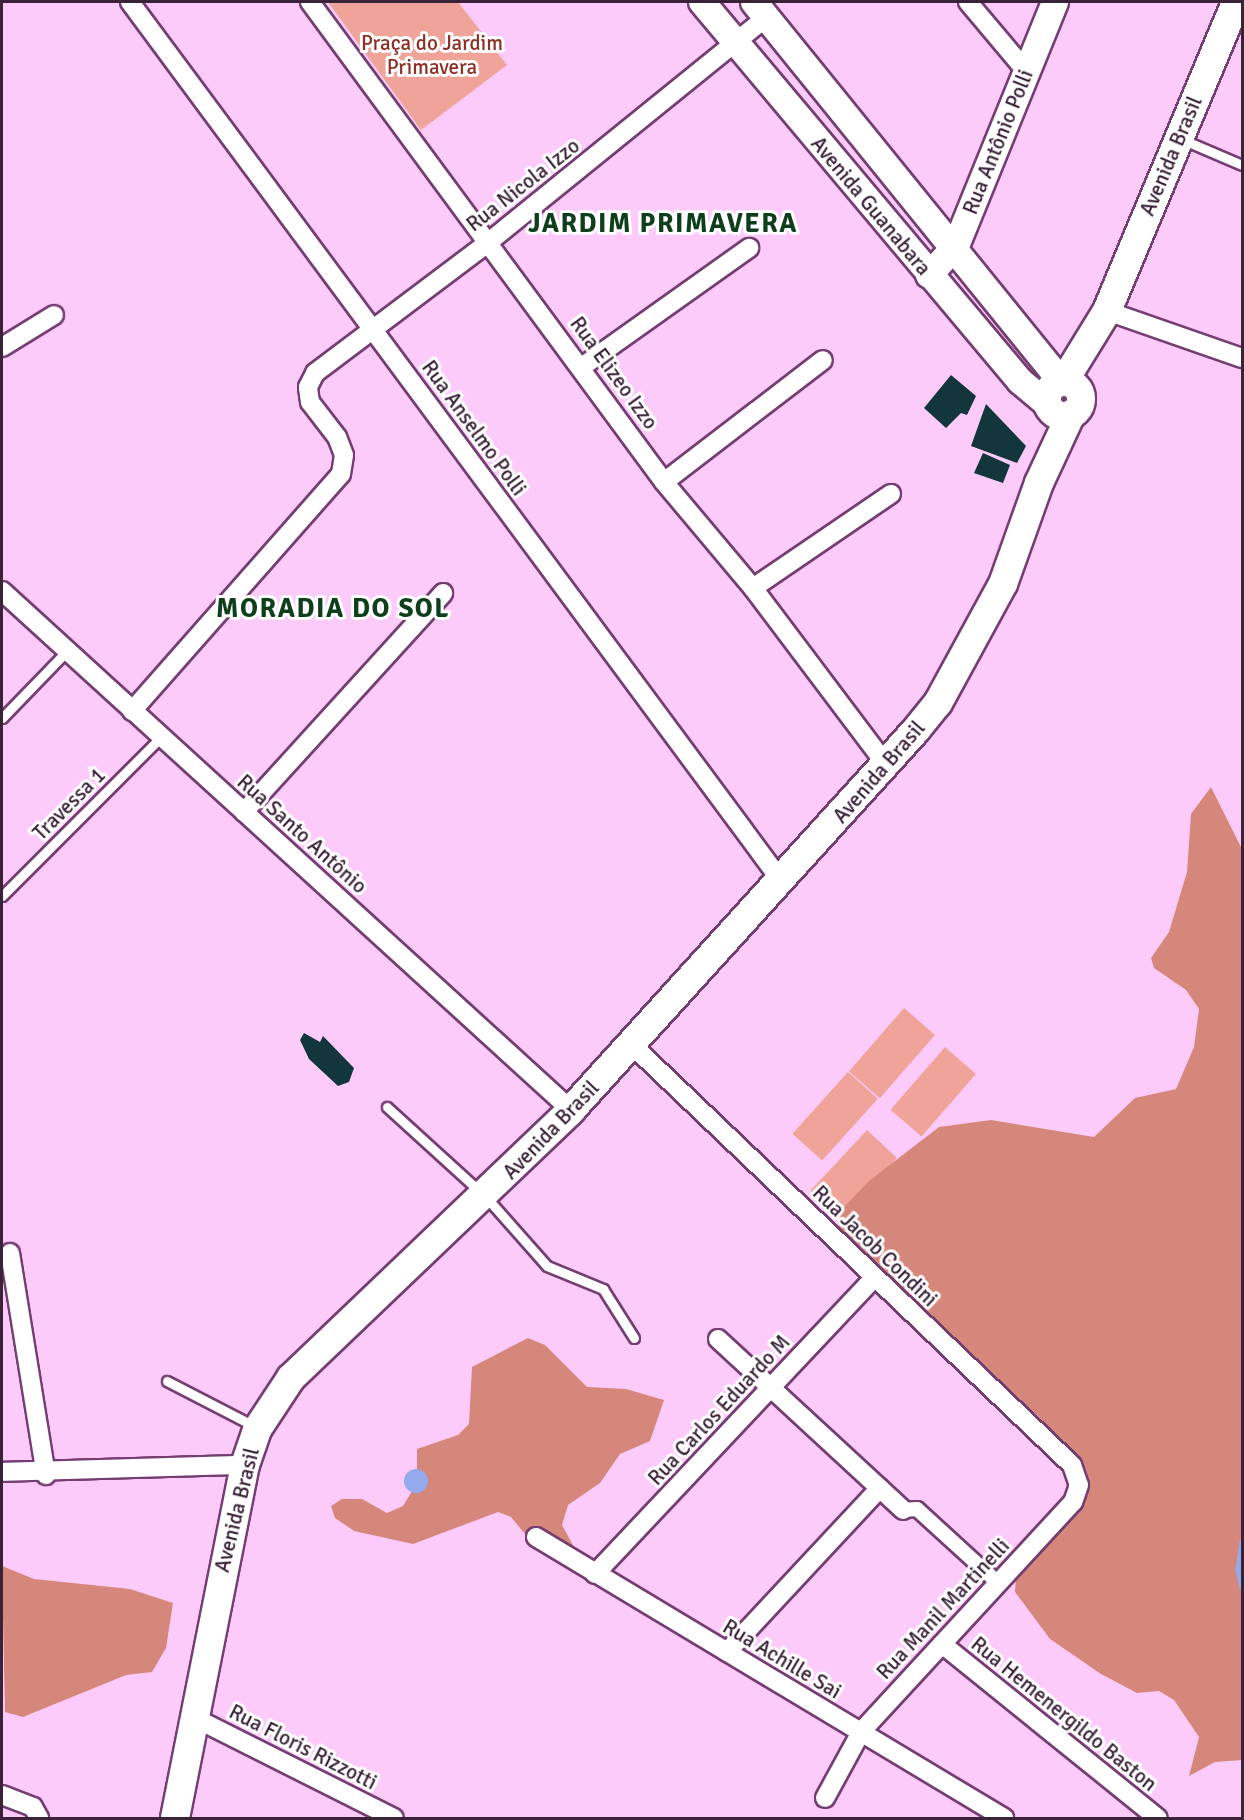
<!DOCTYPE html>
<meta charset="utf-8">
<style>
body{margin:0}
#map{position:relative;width:1244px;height:1820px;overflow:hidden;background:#fdcbf9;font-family:Signika,sans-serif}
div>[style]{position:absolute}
.green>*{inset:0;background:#f0a499;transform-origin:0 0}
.forest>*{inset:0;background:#d6877b}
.water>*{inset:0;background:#93abee}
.round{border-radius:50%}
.stream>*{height:4.5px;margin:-2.25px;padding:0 2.25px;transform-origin:2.25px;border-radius:2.25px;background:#93abee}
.building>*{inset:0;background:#12363b}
.roads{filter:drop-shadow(2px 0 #743e72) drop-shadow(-2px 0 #743e72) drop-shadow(0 2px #743e72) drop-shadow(0 -2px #743e72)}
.service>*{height:9px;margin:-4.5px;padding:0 4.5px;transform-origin:4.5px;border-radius:4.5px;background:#fff}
.pedestrian>*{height:14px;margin:-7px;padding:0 7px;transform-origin:7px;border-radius:7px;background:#fff}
.minor>*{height:18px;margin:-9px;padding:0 9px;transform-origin:9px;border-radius:9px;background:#fff}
.secondary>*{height:26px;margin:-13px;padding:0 13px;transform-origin:13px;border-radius:13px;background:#fff}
.primary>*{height:28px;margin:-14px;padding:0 14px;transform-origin:14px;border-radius:14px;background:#fff}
.primary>.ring{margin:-14px;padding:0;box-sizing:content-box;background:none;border:28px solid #fff;border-radius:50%}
span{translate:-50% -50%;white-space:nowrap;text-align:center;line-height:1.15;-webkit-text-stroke:6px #fff;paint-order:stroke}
.park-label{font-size:21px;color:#8e2f27}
.street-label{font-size:21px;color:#3a2238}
.district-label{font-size:27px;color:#0e3e1b;font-weight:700;letter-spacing:1.5px}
.frame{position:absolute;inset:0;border:3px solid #3a2238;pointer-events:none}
</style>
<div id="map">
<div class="green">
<i style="clip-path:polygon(328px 2px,458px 2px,507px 65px,421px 130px)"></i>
<i style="left:904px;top:1008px;width:41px;height:84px;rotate:41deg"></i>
<i style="left:945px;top:1047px;width:41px;height:83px;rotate:41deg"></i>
<i style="left:848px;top:1072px;width:40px;height:83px;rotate:42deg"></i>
<i style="left:867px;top:1130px;width:41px;height:83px;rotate:43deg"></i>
</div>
<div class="forest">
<i style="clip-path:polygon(1211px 787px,1242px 849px,1242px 1760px,1215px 1762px,1189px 1776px,1199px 1737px,1174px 1700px,1159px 1691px,1137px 1693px,1101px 1674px,1050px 1639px,1015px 1592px,1016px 1576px,1081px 1497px,1080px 1467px,1039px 1417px,844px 1237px,838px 1224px,845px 1206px,869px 1181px,939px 1127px,991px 1120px,1094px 1137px,1135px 1098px,1176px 1089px,1194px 1047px,1199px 1009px,1186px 990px,1154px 968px,1151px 958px,1169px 932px,1187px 872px,1191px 814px)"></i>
<i style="clip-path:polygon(528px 1338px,545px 1345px,587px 1387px,626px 1389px,664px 1400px,650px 1441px,620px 1454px,600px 1483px,568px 1505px,562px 1525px,574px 1547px,570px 1554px,525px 1534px,511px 1517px,498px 1512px,413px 1544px,354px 1531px,335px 1518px,331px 1506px,342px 1499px,362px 1499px,387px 1513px,403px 1506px,417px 1483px,417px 1449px,458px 1435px,469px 1424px,472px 1367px)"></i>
<i style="clip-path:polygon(2px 1566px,34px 1579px,130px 1589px,173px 1603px,166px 1648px,152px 1672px,126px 1675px,23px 1717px,5px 1712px)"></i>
</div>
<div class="water">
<i class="round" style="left:404px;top:1469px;width:24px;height:24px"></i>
</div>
<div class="stream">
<i style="left:1242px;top:1542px;width:28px;rotate:98deg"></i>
<i style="left:1238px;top:1570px;width:17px;rotate:77deg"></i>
</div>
<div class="building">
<i style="clip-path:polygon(951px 375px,976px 396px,967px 415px,961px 413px,946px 428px,924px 408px)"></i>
<i style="clip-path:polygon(986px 404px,1026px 446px,1017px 463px,971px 446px)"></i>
<i style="clip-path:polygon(983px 453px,1010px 465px,1003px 483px,974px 473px)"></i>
<i style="clip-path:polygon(304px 1033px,320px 1042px,323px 1036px,354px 1068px,349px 1082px,338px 1086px,309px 1059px,300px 1040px)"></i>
</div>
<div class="roads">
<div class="service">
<i style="left:1181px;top:139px;width:66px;rotate:23.1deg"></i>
<i style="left:2px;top:718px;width:93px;rotate:-45.9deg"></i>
<i style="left:2px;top:896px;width:225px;rotate:-45deg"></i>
<i style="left:387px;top:1107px;width:134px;rotate:42.3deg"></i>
<i style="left:486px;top:1197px;width:92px;rotate:48.5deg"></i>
<i style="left:547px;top:1266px;width:61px;rotate:22.3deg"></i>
<i style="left:603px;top:1289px;width:58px;rotate:57.7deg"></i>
<i style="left:167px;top:1381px;width:100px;rotate:27.3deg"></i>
</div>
<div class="pedestrian">
<i style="left:903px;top:1510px;width:14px;rotate:-4deg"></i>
<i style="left:917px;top:1509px;width:110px;rotate:42.4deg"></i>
</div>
<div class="minor">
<i style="left:130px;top:2px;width:1095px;rotate:53.46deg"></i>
<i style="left:310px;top:2px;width:596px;rotate:53.59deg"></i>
<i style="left:664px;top:482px;width:138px;rotate:50deg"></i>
<i style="left:753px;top:588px;width:223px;rotate:53deg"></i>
<i style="left:968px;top:2px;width:92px;rotate:49.9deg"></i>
<i style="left:1107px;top:311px;width:143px;rotate:19.2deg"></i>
<i style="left:2px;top:347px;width:61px;rotate:-31.6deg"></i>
<i style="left:583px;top:366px;width:204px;rotate:-35.4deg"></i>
<i style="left:664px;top:482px;width:200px;rotate:-37.5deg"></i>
<i style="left:753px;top:588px;width:167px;rotate:-34.3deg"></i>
<i style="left:2px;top:591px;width:770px;rotate:42.37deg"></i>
<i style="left:132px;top:711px;width:316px;rotate:-48.6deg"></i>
<i style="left:341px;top:474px;width:19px;rotate:-81deg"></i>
<i style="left:344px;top:455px;width:19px;rotate:-111deg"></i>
<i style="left:337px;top:437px;width:44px;rotate:-127.6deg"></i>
<i style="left:310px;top:402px;width:15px;rotate:-98deg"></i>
<i style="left:308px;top:387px;width:16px;rotate:-63deg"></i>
<i style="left:315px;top:373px;width:219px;rotate:-37deg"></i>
<i style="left:490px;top:241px;width:356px;rotate:-39deg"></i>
<i style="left:244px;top:812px;width:296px;rotate:-47.7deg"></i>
<i style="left:632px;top:1045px;width:608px;rotate:43.67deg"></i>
<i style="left:1072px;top:1465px;width:21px;rotate:71deg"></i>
<i style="left:1079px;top:1485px;width:18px;rotate:109deg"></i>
<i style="left:1073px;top:1502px;width:313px;rotate:132.7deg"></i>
<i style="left:861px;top:1732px;width:75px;rotate:118.6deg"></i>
<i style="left:10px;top:1253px;width:225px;rotate:80.8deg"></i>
<i style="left:718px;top:1339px;width:252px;rotate:42.7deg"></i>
<i style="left:2px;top:1472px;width:243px;rotate:-1.7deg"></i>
<i style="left:536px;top:1537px;width:546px;rotate:30.98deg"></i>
<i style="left:595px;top:1574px;width:408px;rotate:-46.7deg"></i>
<i style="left:942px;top:1644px;width:277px;rotate:38.9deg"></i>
<i style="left:727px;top:1652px;width:224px;rotate:-47deg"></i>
<i style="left:191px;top:1716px;width:227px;rotate:26.7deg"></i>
<i style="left:2px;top:1795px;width:33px;rotate:21deg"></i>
<i style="left:33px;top:1807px;width:13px;rotate:61deg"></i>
</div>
<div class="secondary">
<i style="left:702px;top:2px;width:495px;rotate:50deg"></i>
<i style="left:1020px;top:381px;width:35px;rotate:40deg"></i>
<i style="left:754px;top:2px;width:488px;rotate:51deg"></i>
<i style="left:929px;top:275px;width:40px;rotate:-47deg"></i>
<i style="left:956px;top:246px;width:263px;rotate:-67.9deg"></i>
</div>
<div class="primary">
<i style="left:1064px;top:381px;width:82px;rotate:-58.4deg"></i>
<i style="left:1107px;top:311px;width:335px;rotate:-67.3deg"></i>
<i class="ring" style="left:1047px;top:382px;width:6px;height:6px"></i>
<i style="left:175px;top:1818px;width:360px;rotate:-78.8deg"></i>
<i style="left:245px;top:1465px;width:39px;rotate:-71deg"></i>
<i style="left:258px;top:1428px;width:60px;rotate:-56.6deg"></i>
<i style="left:291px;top:1378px;width:388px;rotate:-43.7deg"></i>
<i style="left:571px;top:1110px;width:513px;rotate:-47.76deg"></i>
<i style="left:916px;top:730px;width:35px;rotate:-51deg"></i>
<i style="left:938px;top:703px;width:136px;rotate:-61.4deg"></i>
<i style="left:1003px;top:584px;width:107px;rotate:-70.4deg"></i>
<i style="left:1039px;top:483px;width:76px;rotate:-65.1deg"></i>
</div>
</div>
<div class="park-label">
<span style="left:432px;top:55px">Praça do Jardim<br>Primavera</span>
</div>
<div class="street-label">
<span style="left:998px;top:142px;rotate:-68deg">Rua Antônio Polli</span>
<span style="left:1171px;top:156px;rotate:-67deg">Avenida Brasil</span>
<span style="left:523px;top:185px;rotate:-38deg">Rua Nicola Izzo</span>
<span style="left:871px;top:206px;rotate:50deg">Avenida Guanabara</span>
<span style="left:614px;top:373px;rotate:54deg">Rua Elizeo Izzo</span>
<span style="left:474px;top:428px;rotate:54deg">Rua Anselmo Polli</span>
<span style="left:879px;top:772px;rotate:-49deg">Avenida Brasil</span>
<span style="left:69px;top:804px;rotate:-45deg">Travessa 1</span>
<span style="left:302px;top:834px;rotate:42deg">Rua Santo Antônio</span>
<span style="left:551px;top:1130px;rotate:-46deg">Avenida Brasil</span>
<span style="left:875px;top:1246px;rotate:44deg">Rua Jacob Condini</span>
<span style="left:719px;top:1410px;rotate:-47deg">Rua Carlos Eduardo M</span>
<span style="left:237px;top:1510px;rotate:-76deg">Avenida Brasil</span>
<span style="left:943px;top:1609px;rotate:-47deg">Rua Manil Martinelli</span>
<span style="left:782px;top:1659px;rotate:31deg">Rua Achille Sai</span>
<span style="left:1064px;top:1714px;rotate:39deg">Rua Hemenergildo Baston</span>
<span style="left:303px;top:1747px;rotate:27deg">Rua Floris Rizzotti</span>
</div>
<div class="district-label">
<span style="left:663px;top:224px">JARDIM PRIMAVERA</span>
<span style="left:333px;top:609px">MORADIA DO SOL</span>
</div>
<div class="frame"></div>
</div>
